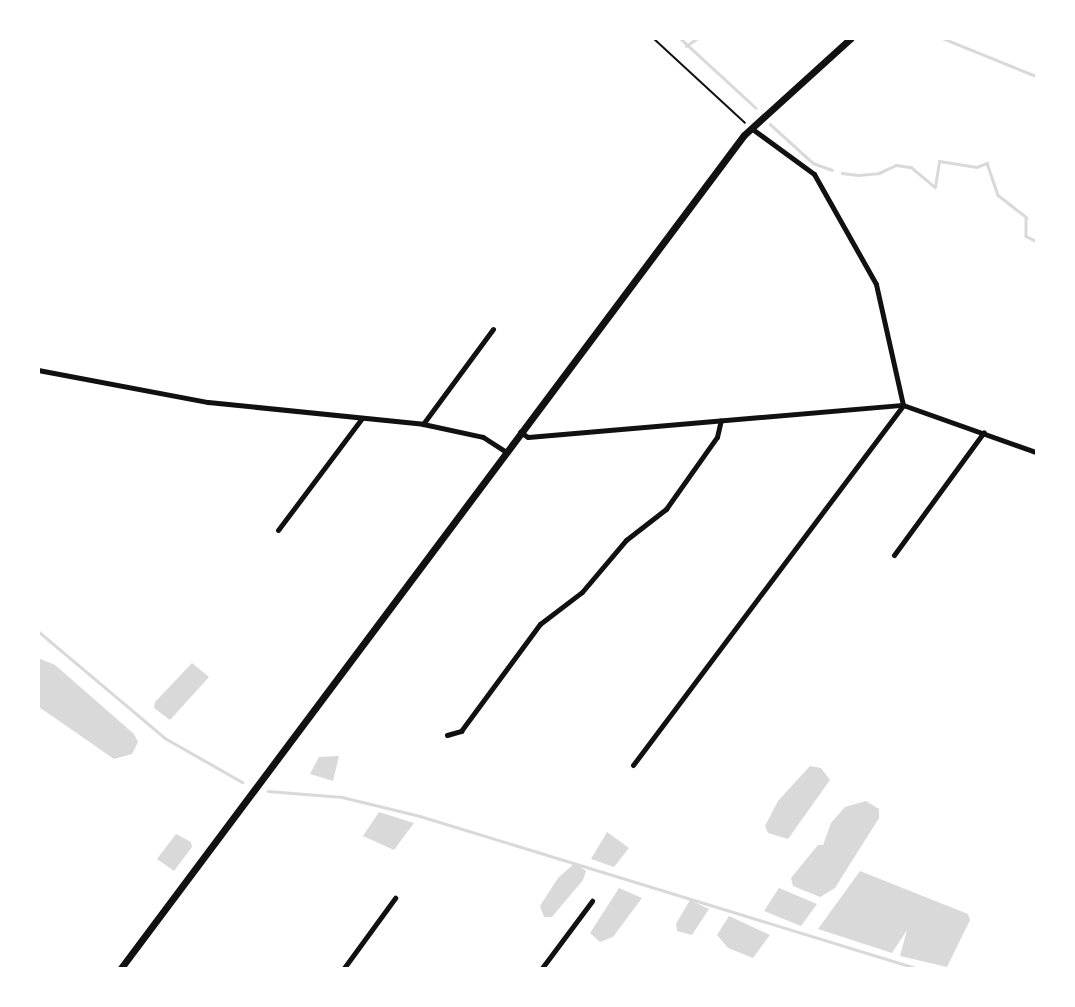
<!DOCTYPE html>
<style>
body{margin:0}
#map{position:relative;width:1075px;height:1007px;overflow:hidden;background:#fff;font-family:Commissioner,sans-serif}
div>[style]{position:absolute}
.water>*{inset:0;background:#d9d9d9}
.stream>*{height:2.5px;margin:-1.25px;padding:0 1.25px;transform-origin:1.25px;border-radius:1.25px;background:#d9d9d9}
.path>*{height:2px;margin:-1px;padding:0 1px;transform-origin:1px;border-radius:1px;background:#111}
.minor>*{height:5px;margin:-2.5px;padding:0 2.5px;transform-origin:2.5px;border-radius:2.5px;background:#111}
.tertiary>*{height:7px;margin:-3.5px;padding:0 3.5px;transform-origin:3.5px;border-radius:3.5px;background:#111}
span{translate:-50% -50%;white-space:nowrap;text-align:center;line-height:1.15;-webkit-text-stroke:5px #fff;paint-order:stroke}
.frame{position:absolute;inset:0;border:40px solid #fff;pointer-events:none}
</style>
<div id="map">
<div class="water">
<i style="clip-path:polygon(38px 658px,55px 665px,134px 734px,138px 742px,132px 754px,114px 759px,39px 707px)"></i>
<i style="clip-path:polygon(192px 663px,209px 677px,170px 720px,154px 708px,155px 702px)"></i>
<i style="clip-path:polygon(339px 756px,333px 781px,310px 774px,319px 757px)"></i>
<i style="clip-path:polygon(810px 766px,821px 768px,830px 780px,788px 839px,768px 833px,765px 826px,778px 801px)"></i>
<i style="clip-path:polygon(866px 801px,879px 809px,879px 818px,835px 888px,820px 897px,793px 886px,791px 878px,818px 845px,823px 845px,831px 823px,845px 807px)"></i>
<i style="clip-path:polygon(379px 812px,414px 823px,394px 850px,363px 836px)"></i>
<i style="clip-path:polygon(607px 832px,629px 848px,614px 867px,591px 859px)"></i>
<i style="clip-path:polygon(176px 834px,191px 842px,192px 847px,174px 871px,157px 859px)"></i>
<i style="clip-path:polygon(575px 863px,586px 871px,583px 880px,552px 917px,544px 917px,540px 906px,558px 878px)"></i>
<i style="clip-path:polygon(860px 871px,968px 914px,970px 920px,947px 967px,900px 956px,907px 930px,892px 953px,818px 929px)"></i>
<i style="clip-path:polygon(619px 888px,642px 898px,613px 937px,600px 942px,590px 933px)"></i>
<i style="clip-path:polygon(779px 888px,817px 904px,801px 926px,764px 911px)"></i>
<i style="clip-path:polygon(690px 900px,709px 909px,692px 935px,677px 931px,676px 924px)"></i>
<i style="clip-path:polygon(729px 916px,770px 935px,753px 958px,728px 948px,717px 935px)"></i>
</div>
<div class="stream">
<i style="left:680px;top:38px;width:103px;rotate:42.6deg"></i>
<i style="left:942px;top:38px;width:101px;rotate:22deg"></i>
<i style="left:686px;top:46px;width:14px;rotate:-34deg"></i>
<i style="left:770px;top:124px;width:58px;rotate:42.2deg"></i>
<i style="left:813px;top:163px;width:20px;rotate:20deg"></i>
<i style="left:842px;top:173px;width:16px;rotate:7deg"></i>
<i style="left:858px;top:175px;width:21px;rotate:-5deg"></i>
<i style="left:879px;top:173px;width:19px;rotate:-25deg"></i>
<i style="left:896px;top:165px;width:15px;rotate:8deg"></i>
<i style="left:911px;top:167px;width:31px;rotate:40deg"></i>
<i style="left:935px;top:187px;width:26px;rotate:-81deg"></i>
<i style="left:939px;top:161px;width:38px;rotate:9deg"></i>
<i style="left:977px;top:167px;width:11px;rotate:-22deg"></i>
<i style="left:987px;top:163px;width:34px;rotate:71deg"></i>
<i style="left:998px;top:195px;width:36px;rotate:38deg"></i>
<i style="left:1026px;top:217px;width:19px;rotate:90deg"></i>
<i style="left:1026px;top:236px;width:11px;rotate:27deg"></i>
<i style="left:38px;top:631px;width:166px;rotate:40.1deg"></i>
<i style="left:165px;top:738px;width:89px;rotate:29.7deg"></i>
<i style="left:268px;top:791px;width:74px;rotate:4.6deg"></i>
<i style="left:342px;top:797px;width:80px;rotate:13.7deg"></i>
<i style="left:420px;top:816px;width:519px;rotate:17.04deg"></i>
</div>
<div class="path">
<i style="left:653px;top:38px;width:125px;rotate:42.7deg"></i>
</div>
<div class="minor">
<i style="left:38px;top:370px;width:173px;rotate:10.7deg"></i>
<i style="left:208px;top:402px;width:216px;rotate:5.8deg"></i>
<i style="left:423px;top:424px;width:61px;rotate:12.2deg"></i>
<i style="left:483px;top:437px;width:27px;rotate:33deg"></i>
<i style="left:423px;top:424px;width:118px;rotate:-53.6deg"></i>
<i style="left:520px;top:432px;width:9px;rotate:32deg"></i>
<i style="left:528px;top:437px;width:376px;rotate:-4.9deg"></i>
<i style="left:903px;top:405px;width:141px;rotate:19.5deg"></i>
<i style="left:278px;top:530px;width:140px;rotate:-53.1deg"></i>
<i style="left:894px;top:555px;width:152px;rotate:-53.8deg"></i>
<i style="left:447px;top:735px;width:15px;rotate:-16deg"></i>
<i style="left:461px;top:731px;width:133px;rotate:-53.6deg"></i>
<i style="left:540px;top:624px;width:53px;rotate:-37.3deg"></i>
<i style="left:582px;top:592px;width:68px;rotate:-49.8deg"></i>
<i style="left:626px;top:540px;width:51px;rotate:-37.8deg"></i>
<i style="left:666px;top:509px;width:88px;rotate:-54.7deg"></i>
<i style="left:717px;top:437px;width:17px;rotate:-77deg"></i>
<i style="left:633px;top:765px;width:450px;rotate:-53.1deg"></i>
<i style="left:903px;top:405px;width:124px;rotate:-102.6deg"></i>
<i style="left:876px;top:284px;width:126px;rotate:-119.4deg"></i>
<i style="left:814px;top:174px;width:78px;rotate:-143.9deg"></i>
<i style="left:344px;top:968px;width:87px;rotate:-53.9deg"></i>
<i style="left:542px;top:968px;width:84px;rotate:-53.3deg"></i>
</div>
<div class="tertiary">
<i style="left:121px;top:968px;width:1040px;rotate:-53.21deg"></i>
<i style="left:744px;top:135px;width:144px;rotate:-42.2deg"></i>
</div>
<div class="frame"></div>
</div>
